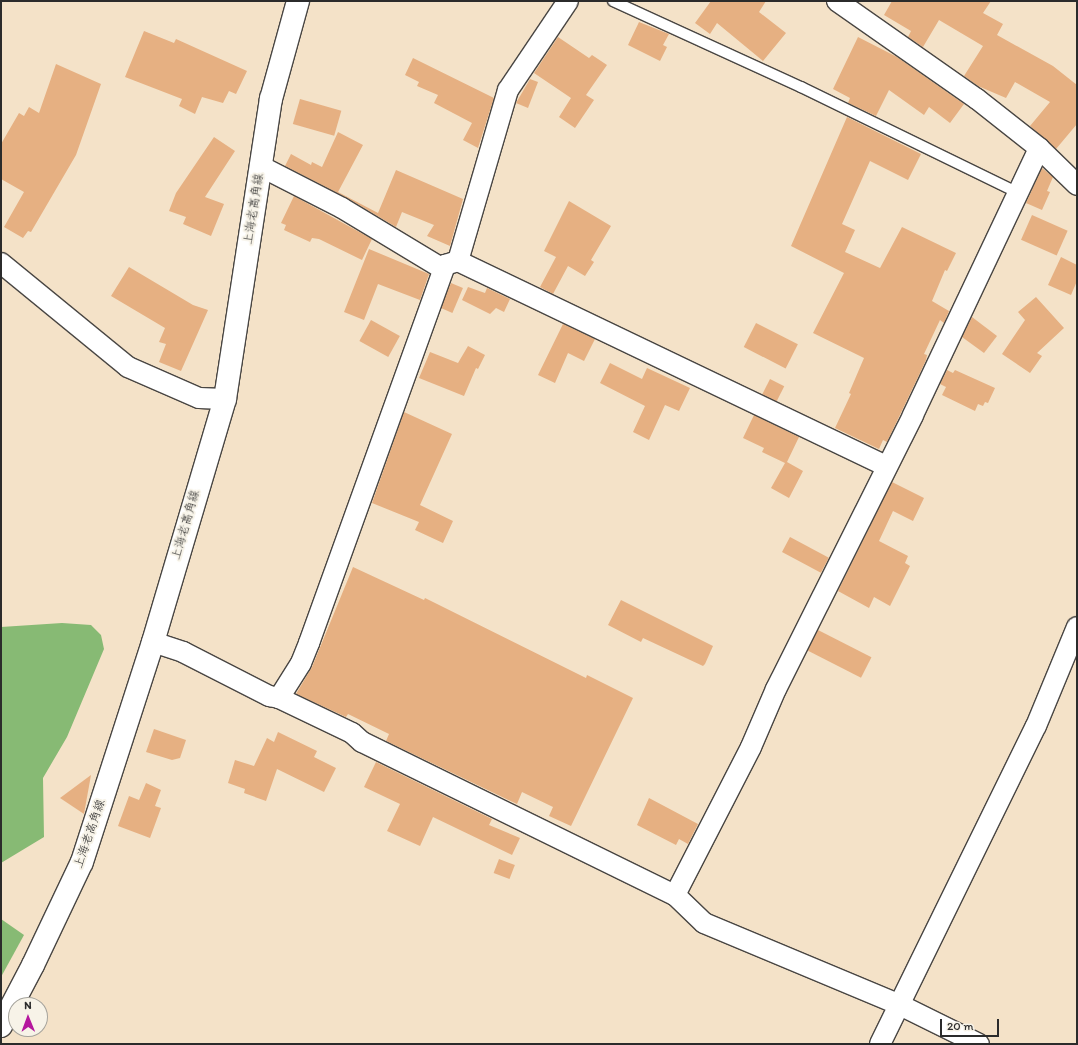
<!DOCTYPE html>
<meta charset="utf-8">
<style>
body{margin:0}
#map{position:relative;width:1078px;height:1045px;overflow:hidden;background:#f4e2c8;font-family:Itim,"Klee One",sans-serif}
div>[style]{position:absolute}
.forest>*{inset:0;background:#87ba74}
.building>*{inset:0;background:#e6b082;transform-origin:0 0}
.roads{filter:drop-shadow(1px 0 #494643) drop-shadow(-1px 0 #494643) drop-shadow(0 1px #494643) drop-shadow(0 -1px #494643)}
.service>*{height:10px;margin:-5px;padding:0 5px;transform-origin:5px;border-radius:5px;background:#fff}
.minor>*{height:20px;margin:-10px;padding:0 10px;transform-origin:10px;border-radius:10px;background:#fff}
.secondary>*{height:22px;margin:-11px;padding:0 11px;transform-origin:11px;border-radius:11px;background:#fff}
span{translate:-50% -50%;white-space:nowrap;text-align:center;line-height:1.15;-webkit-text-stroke:4px #f7f3e8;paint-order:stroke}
.street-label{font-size:12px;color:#2b2b2b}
.frame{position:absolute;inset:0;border:2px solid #2b2b2b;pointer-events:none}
.north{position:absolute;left:8px;top:997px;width:40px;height:40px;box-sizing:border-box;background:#f7f3e8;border:1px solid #a5a39c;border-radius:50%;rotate:359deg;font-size:11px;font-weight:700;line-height:16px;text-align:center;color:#2b2b2b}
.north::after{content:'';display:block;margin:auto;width:14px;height:18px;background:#b5179e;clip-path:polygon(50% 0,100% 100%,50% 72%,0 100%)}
.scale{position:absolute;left:940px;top:1019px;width:59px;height:18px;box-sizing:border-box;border:2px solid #2b2b2b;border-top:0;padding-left:5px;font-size:12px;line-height:14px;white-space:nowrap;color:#2b2b2b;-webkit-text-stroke:3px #f7f3e8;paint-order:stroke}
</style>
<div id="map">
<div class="forest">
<i style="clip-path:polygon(62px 623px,91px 625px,101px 635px,104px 649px,67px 737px,43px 778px,44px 837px,1px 863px,1px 627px)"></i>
<i style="clip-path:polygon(1px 919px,24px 935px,1px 977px)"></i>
</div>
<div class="building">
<i style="clip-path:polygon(711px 1px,766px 1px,759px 12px,786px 33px,763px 61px,717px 23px,710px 34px,695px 23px)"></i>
<i style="clip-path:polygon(892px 1px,991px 1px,983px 13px,1003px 24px,997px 35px,1053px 66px,1077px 85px,1077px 124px,1056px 149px,1030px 126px,1050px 102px,1015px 82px,1006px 98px,978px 86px,964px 76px,983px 46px,939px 20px,923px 47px,908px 37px,911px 31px,884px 15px)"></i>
<i style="clip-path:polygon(639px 22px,669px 34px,663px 45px,667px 47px,660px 61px,628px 45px)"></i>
<i style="clip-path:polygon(144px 31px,174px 43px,176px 39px,247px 71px,236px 94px,229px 91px,223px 103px,202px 97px,195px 114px,179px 106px,182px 99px,125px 77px)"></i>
<i style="clip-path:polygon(558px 37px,589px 58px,592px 55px,607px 65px,586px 95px,594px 100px,575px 128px,559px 117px,571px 98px,534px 73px)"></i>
<i style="clip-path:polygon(858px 37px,897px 57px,964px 104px,950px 123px,929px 107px,924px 115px,889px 90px,876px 116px,848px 103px,850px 98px,833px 89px)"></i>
<i style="clip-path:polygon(413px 58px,494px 98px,478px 148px,463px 140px,472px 123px,434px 103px,438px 95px,417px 86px,419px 82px,405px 75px)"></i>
<i style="clip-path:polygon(56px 64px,101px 84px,76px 155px,31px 232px,28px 231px,23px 238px,4px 227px,24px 192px,1px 179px,1px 144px,19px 113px,24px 116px,29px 107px,39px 113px)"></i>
<i style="clip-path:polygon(530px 79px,538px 82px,528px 108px,516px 103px)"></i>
<i style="left:300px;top:99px;width:43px;height:26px;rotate:16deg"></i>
<i style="clip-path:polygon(847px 117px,921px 154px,908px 180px,870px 161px,842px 224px,855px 230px,845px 252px,880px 268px,902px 227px,956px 253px,947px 271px,945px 270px,932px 301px,949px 311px,944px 323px,940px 320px,924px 354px,927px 355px,926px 360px,919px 375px,887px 442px,883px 440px,879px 449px,835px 428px,851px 394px,849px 393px,864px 358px,813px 333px,844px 273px,791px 246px)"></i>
<i style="clip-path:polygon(338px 132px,363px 145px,338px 192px,378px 213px,396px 170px,463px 199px,450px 246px,427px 236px,434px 225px,402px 212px,396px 227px,347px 198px,285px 166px,291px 154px,311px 165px,312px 162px,322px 167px)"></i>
<i style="clip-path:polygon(214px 137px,235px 151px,205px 197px,224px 204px,211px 236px,183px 224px,186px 217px,169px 211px,176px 193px)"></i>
<i style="clip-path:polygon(1042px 168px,1053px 177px,1047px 191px,1050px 192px,1042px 210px,1026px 203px)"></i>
<i style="clip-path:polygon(294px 196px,372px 239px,362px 260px,319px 239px,312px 238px,310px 242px,284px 230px,286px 225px,281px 223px)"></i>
<i style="clip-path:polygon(569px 201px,611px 226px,591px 260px,594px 262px,585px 276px,568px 266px,553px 294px,540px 287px,556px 257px,544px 251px)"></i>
<i style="left:1032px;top:215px;width:39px;height:27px;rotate:24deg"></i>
<i style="clip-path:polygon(369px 249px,429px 274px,420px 300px,378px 284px,364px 320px,344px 312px)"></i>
<i style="clip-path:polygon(1061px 257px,1077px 265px,1077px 281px,1071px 295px,1048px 285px)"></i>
<i style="clip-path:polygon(129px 267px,193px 305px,208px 310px,181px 371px,159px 362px,166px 344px,159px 342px,165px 328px,111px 296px)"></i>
<i style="left:451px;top:283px;width:13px;height:27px;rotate:23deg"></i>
<i style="clip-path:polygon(468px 287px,485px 293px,487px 288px,510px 299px,504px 312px,496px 308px,490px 314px,462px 300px)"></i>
<i style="clip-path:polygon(1036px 297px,1064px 328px,1037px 353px,1042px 356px,1030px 373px,1002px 354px,1025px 320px,1018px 312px)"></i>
<i style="clip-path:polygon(972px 317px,997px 336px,984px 353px,962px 337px)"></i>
<i style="left:371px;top:320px;width:33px;height:24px;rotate:29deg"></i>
<i style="left:756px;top:323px;width:47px;height:27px;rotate:27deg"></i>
<i style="clip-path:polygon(563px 324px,595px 339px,584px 361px,568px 353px,555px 383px,538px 375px)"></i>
<i style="clip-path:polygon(468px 346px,485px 355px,478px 369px,476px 368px,464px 396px,419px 378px,430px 352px,458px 363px)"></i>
<i style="clip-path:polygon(610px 363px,642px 379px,647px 368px,690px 388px,679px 411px,665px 405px,649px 440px,633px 432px,645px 406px,600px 383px)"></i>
<i style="clip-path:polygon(947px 370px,953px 373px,955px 370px,995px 388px,988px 403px,985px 402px,983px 406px,978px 404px,975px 411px,942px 395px,946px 387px,940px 384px)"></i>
<i style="left:770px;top:379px;width:16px;height:17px;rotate:27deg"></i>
<i style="clip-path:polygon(404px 412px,452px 434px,420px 505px,453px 521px,443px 543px,415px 530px,419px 522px,372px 503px)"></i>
<i style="clip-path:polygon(754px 415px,799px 437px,787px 462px,803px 471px,789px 498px,771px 488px,785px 463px,762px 452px,764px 448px,743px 438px)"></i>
<i style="clip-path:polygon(892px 482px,924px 498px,913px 521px,893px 511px,879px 541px,908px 556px,905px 563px,910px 566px,890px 606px,874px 597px,869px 608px,838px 591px)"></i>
<i style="left:790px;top:537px;width:44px;height:17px;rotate:28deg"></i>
<i style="clip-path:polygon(353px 567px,424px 600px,425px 598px,586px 678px,587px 675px,633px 698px,571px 826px,549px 816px,553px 807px,522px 792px,517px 804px,386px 741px,389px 734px,348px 714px,346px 717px,296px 694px,312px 667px)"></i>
<i style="clip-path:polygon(621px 600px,713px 646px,705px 664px,703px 666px,643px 638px,641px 642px,608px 625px)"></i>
<i style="left:818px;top:630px;width:60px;height:23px;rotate:27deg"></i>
<i style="clip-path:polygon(154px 729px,186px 740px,180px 758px,172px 760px,146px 752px)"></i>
<i style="clip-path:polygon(278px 732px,317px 751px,314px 757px,336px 768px,324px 792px,277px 769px,266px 801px,244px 793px,245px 789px,228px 783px,235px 760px,254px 766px,267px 738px,274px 742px)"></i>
<i style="clip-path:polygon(376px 762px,492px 819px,489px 825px,520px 838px,512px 855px,433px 817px,420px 846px,387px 831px,400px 804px,364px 787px)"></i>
<i style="clip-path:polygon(91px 775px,84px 814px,60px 798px)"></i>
<i style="clip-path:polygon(146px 783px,161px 790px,155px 806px,161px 808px,150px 838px,118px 826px,129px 796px,139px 800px)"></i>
<i style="clip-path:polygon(649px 798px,698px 824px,688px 844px,679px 839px,676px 845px,637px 825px)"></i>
<i style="left:499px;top:859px;width:17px;height:15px;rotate:21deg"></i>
</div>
<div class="roads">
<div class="service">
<i style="left:613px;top:1px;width:207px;rotate:24.6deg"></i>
<i style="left:801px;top:87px;width:242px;rotate:26deg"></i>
</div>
<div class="minor">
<i style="left:837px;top:1px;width:171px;rotate:35deg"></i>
<i style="left:977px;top:99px;width:79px;rotate:38.3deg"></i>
<i style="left:1039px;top:148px;width:53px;rotate:44.2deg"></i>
<i style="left:260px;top:166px;width:92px;rotate:27.1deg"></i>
<i style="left:342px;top:208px;width:118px;rotate:31.1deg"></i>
<i style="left:458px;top:261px;width:178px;rotate:-73.7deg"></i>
<i style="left:508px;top:90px;width:107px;rotate:-56deg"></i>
<i style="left:1px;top:263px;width:164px;rotate:39.3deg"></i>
<i style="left:128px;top:367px;width:77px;rotate:23.6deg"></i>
<i style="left:199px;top:398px;width:26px;rotate:2deg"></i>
<i style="left:153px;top:642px;width:32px;rotate:18deg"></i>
<i style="left:183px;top:652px;width:97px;rotate:27.1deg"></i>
<i style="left:269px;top:696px;width:10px;rotate:11deg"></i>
<i style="left:279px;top:698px;width:81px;rotate:25.6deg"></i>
<i style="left:352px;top:733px;width:13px;rotate:42deg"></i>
<i style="left:362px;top:742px;width:348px;rotate:26.1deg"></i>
<i style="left:675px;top:895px;width:40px;rotate:44deg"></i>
<i style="left:704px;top:923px;width:212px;rotate:22.7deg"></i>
<i style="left:900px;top:1005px;width:88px;rotate:26.3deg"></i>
<i style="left:279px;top:698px;width:41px;rotate:-57.8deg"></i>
<i style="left:301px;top:663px;width:22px;rotate:-68deg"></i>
<i style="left:309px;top:643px;width:402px;rotate:-70.2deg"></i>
<i style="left:445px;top:265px;width:14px;rotate:-17deg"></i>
<i style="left:458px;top:261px;width:475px;rotate:25.6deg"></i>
<i style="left:675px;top:895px;width:166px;rotate:-62.8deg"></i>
<i style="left:751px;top:747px;width:63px;rotate:-66.7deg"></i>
<i style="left:776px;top:689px;width:306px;rotate:-63.4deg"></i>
<i style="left:913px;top:415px;width:295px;rotate:-64.7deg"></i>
<i style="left:880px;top:1044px;width:354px;rotate:-63.9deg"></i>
<i style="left:1036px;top:726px;width:107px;rotate:-67.5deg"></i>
</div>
<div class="secondary">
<i style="left:1px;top:1026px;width:69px;rotate:-62.3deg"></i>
<i style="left:33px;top:965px;width:114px;rotate:-64.6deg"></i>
<i style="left:82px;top:862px;width:231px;rotate:-72.1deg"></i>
<i style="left:153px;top:642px;width:253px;rotate:-73.5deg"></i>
<i style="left:225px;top:399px;width:304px;rotate:-81.3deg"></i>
<i style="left:271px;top:99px;width:102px;rotate:-74.6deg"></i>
</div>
</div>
<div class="street-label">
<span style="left:254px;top:209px;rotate:-81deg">上海老高角線</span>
<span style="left:186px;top:525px;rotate:-74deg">上海老高角線</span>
<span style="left:90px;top:834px;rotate:-71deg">上海老高角線</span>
</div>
<div class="frame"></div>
<div class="north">N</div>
<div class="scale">20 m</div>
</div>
